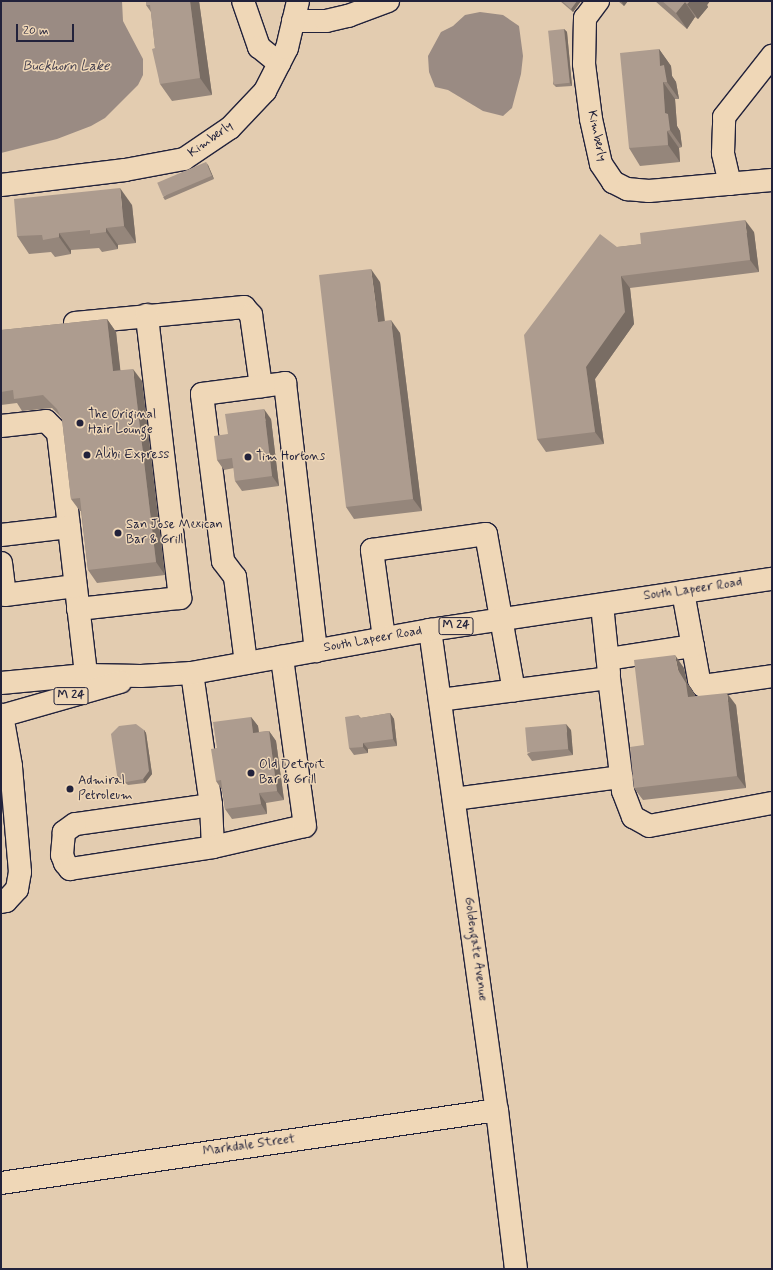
<!DOCTYPE html>
<style>
body{margin:0}
#map{position:relative;width:773px;height:1270px;overflow:hidden;background:#e3ccb0;font-family:Mynerve,sans-serif}
div>[style]{position:absolute}
.water>*{inset:0;background:#9a8b83}
.roads{filter:drop-shadow(1px 0 #22223b) drop-shadow(-1px 0 #22223b) drop-shadow(0 1px #22223b) drop-shadow(0 -1px #22223b)}
.minor>*{height:22px;margin:-11px;padding:0 11px;transform-origin:11px;border-radius:11px;background:#efd7b7}
.major>*{height:22px;margin:-11px;padding:0 11px;transform-origin:11px;border-radius:11px;background:#efd7b7}
.wall>*{inset:0;background:#95867b}
.shaded-wall>*{inset:0;background:#796d64}
.building>*{inset:0;background:#ad9c8f;transform-origin:0 0}
.dots>*{width:11px;height:11px;translate:-50% -50%;box-sizing:border-box;border:2px solid #efd7b7;border-radius:50%}
span{translate:-50% -50%;white-space:nowrap;text-align:center;line-height:1.15;-webkit-text-stroke:3px #efd7b7;paint-order:stroke}
.shield-label span{padding:1px 3px;background:#efd7b7;border:1px solid;border-radius:3px;-webkit-text-stroke-width:0}
.shield-label{font-size:12px;color:#22223b;font-weight:700}
.street-label{font-size:13px;color:#22223b}
.poi-label{font-size:13px;color:#22223b}
.left{translate:0 -50%;text-align:left}
.water-label{font-size:14px;color:#464251;font-style:italic}
.frame{position:absolute;inset:0;border:2px solid #22223b;pointer-events:none}
.scale{position:absolute;left:16px;top:24px;width:58px;height:18px;box-sizing:border-box;border:2px solid #22223b;border-top:0;padding-left:5px;font-size:12px;line-height:14px;white-space:nowrap;color:#22223b;-webkit-text-stroke:3px #efd7b7;paint-order:stroke}
</style>
<div id="map">
<div class="water">
<i style="clip-path:polygon(1px 1px,122px 1px,123px 21px,143px 59px,143px 75px,138px 85px,105px 118px,91px 126px,57px 139px,1px 153px)"></i>
<i style="clip-path:polygon(480px 12px,503px 15px,519px 26px,523px 56px,521px 74px,512px 108px,503px 116px,483px 111px,448px 90px,435px 87px,429px 72px,428px 56px,441px 32px,453px 26px,465px 15px)"></i>
</div>
<div class="roads">
<div class="minor">
<i style="left:243px;top:1px;width:49px;rotate:70.8deg"></i>
<i style="left:259px;top:47px;width:26px;rotate:39deg"></i>
<i style="left:598px;top:1px;width:21px;rotate:127deg"></i>
<i style="left:585px;top:18px;width:46px;rotate:91.2deg"></i>
<i style="left:584px;top:64px;width:55px;rotate:82.7deg"></i>
<i style="left:591px;top:119px;width:46px;rotate:77.5deg"></i>
<i style="left:601px;top:164px;width:22px;rotate:56deg"></i>
<i style="left:613px;top:182px;width:16px;rotate:27deg"></i>
<i style="left:627px;top:189px;width:22px;rotate:5deg"></i>
<i style="left:649px;top:191px;width:123px;rotate:-5.1deg"></i>
<i style="left:293px;top:21px;width:33px"></i>
<i style="left:326px;top:21px;width:23px;rotate:-13deg"></i>
<i style="left:348px;top:16px;width:43px;rotate:-20.6deg"></i>
<i style="left:730px;top:184px;width:32px;rotate:-103deg"></i>
<i style="left:723px;top:153px;width:36px;rotate:-88deg"></i>
<i style="left:724px;top:117px;width:78px;rotate:-51.8deg"></i>
<i style="left:1px;top:185px;width:125px;rotate:-6.9deg"></i>
<i style="left:125px;top:170px;width:60px;rotate:-10.6deg"></i>
<i style="left:184px;top:159px;width:55px;rotate:-34deg"></i>
<i style="left:230px;top:128px;width:51px;rotate:-46.6deg"></i>
<i style="left:265px;top:91px;width:48px;rotate:-62.9deg"></i>
<i style="left:287px;top:48px;width:48px;rotate:-76.8deg"></i>
<i style="left:75px;top:323px;width:170px;rotate:-5.4deg"></i>
<i style="left:244px;top:307px;width:11px;rotate:49deg"></i>
<i style="left:251px;top:315px;width:72px;rotate:82deg"></i>
<i style="left:1px;top:426px;width:45px;rotate:-6.3deg"></i>
<i style="left:46px;top:421px;width:17px;rotate:45deg"></i>
<i style="left:58px;top:433px;width:95px;rotate:83.3deg"></i>
<i style="left:1px;top:535px;width:68px;rotate:-6.7deg"></i>
<i style="left:69px;top:527px;width:149px;rotate:83.4deg"></i>
<i style="left:1px;top:563px;width:32px;rotate:83deg"></i>
<i style="left:5px;top:595px;width:71px;rotate:-7.3deg"></i>
<i style="left:683px;top:592px;width:89px;rotate:79.7deg"></i>
<i style="left:699px;top:680px;width:7px;rotate:56deg"></i>
<i style="left:703px;top:686px;width:70px;rotate:-8.2deg"></i>
<i style="left:602px;top:605px;width:68px;rotate:84.1deg"></i>
<i style="left:78px;top:609px;width:103px;rotate:-6.2deg"></i>
<i style="left:180px;top:598px;width:285px;rotate:-96.7deg"></i>
<i style="left:430px;top:630px;width:485px;rotate:82.1deg"></i>
<i style="left:497px;top:1110px;width:160px;rotate:83.2deg"></i>
<i style="left:384px;top:638px;width:89px;rotate:-97.8deg"></i>
<i style="left:372px;top:550px;width:115px;rotate:-8deg"></i>
<i style="left:486px;top:534px;width:159px;rotate:79.9deg"></i>
<i style="left:608px;top:659px;width:86px;rotate:-8.7deg"></i>
<i style="left:246px;top:663px;width:87px;rotate:-97.3deg"></i>
<i style="left:235px;top:577px;width:20px;rotate:-127deg"></i>
<i style="left:223px;top:561px;width:168px;rotate:-97.2deg"></i>
<i style="left:202px;top:394px;width:84px;rotate:-7.5deg"></i>
<i style="left:285px;top:383px;width:270px;rotate:83.4deg"></i>
<i style="left:192px;top:673px;width:133px;rotate:81.8deg"></i>
<i style="left:211px;top:805px;width:42px;rotate:87.3deg"></i>
<i style="left:440px;top:700px;width:170px;rotate:-7.4deg"></i>
<i style="left:609px;top:678px;width:114px;rotate:82.9deg"></i>
<i style="left:623px;top:791px;width:28px;rotate:69deg"></i>
<i style="left:633px;top:817px;width:18px;rotate:29deg"></i>
<i style="left:649px;top:826px;width:125px;rotate:-10.6deg"></i>
<i style="left:454px;top:799px;width:169px;rotate:-7.5deg"></i>
<i style="left:211px;top:805px;width:137px;rotate:172deg"></i>
<i style="left:75px;top:824px;width:14px;rotate:144deg"></i>
<i style="left:64px;top:832px;width:23px;rotate:95deg"></i>
<i style="left:62px;top:855px;width:9px;rotate:69deg"></i>
<i style="left:65px;top:863px;width:8px;rotate:50deg"></i>
<i style="left:70px;top:869px;width:145px;rotate:-8.7deg"></i>
<i style="left:213px;top:847px;width:94px;rotate:-12.9deg"></i>
<i style="left:305px;top:826px;width:171px;rotate:-97.8deg"></i>
<i style="left:1px;top:902px;width:5px;rotate:-11deg"></i>
<i style="left:6px;top:901px;width:16px;rotate:-47deg"></i>
<i style="left:17px;top:889px;width:17px;rotate:-80deg"></i>
<i style="left:20px;top:872px;width:106px;rotate:-94.9deg"></i>
<i style="left:11px;top:766px;width:52px;rotate:-100deg"></i>
<i style="left:1px;top:1183px;width:501px;rotate:-8.37deg"></i>
</div>
<div class="major">
<i style="left:1px;top:683px;width:85px;rotate:-5.4deg"></i>
<i style="left:86px;top:675px;width:55px;rotate:1deg"></i>
<i style="left:141px;top:676px;width:51px;rotate:-3.4deg"></i>
<i style="left:192px;top:673px;width:242px;rotate:-10.2deg"></i>
<i style="left:430px;top:630px;width:346px;rotate:-8.5deg"></i>
<i style="left:1px;top:716px;width:124px;rotate:-15.9deg"></i>
</div>
</div>
<div class="wall">
<i style="clip-path:polygon(146px 1px,199px 1px,212px 95px,172px 101px,160px 84px,155px 48px,151px 12px,146px 5px)"></i>
<i style="clip-path:polygon(560px 1px,581px 1px,573px 12px)"></i>
<i style="clip-path:polygon(618px 1px,628px 1px,624px 6px)"></i>
<i style="clip-path:polygon(655px 1px,710px 1px,707px 5px,708px 7px,698px 19px,695px 17px,687px 29px)"></i>
<i style="clip-path:polygon(564px 29px,567px 32px,572px 86px,556px 87px,553px 84px)"></i>
<i style="clip-path:polygon(659px 49px,671px 66px,672px 76px,676px 82px,679px 99px,675px 99px,677px 126px,680px 131px,682px 147px,679px 148px,680px 162px,640px 166px,629px 148px)"></i>
<i style="clip-path:polygon(208px 165px,214px 179px,165px 200px,163px 197px)"></i>
<i style="clip-path:polygon(132px 205px,136px 243px,118px 245px,118px 249px,102px 252px,99px 248px,71px 250px,71px 254px,55px 257px,51px 252px,29px 254px,17px 236px)"></i>
<i style="clip-path:polygon(754px 232px,759px 272px,630px 288px,634px 324px,595px 379px,604px 444px,546px 452px,537px 439px,617px 247px)"></i>
<i style="clip-path:polygon(380px 282px,385px 321px,400px 333px,422px 511px,354px 519px,346px 507px)"></i>
<i style="clip-path:polygon(107px 319px,116px 332px,120px 370px,142px 381px,165px 575px,97px 583px,88px 570px,81px 511px,80px 511px,71px 499px,62px 419px,61px 417px,52px 408px,22px 411px,17px 403px,1px 405px,1px 330px)"></i>
<i style="clip-path:polygon(271px 419px,279px 486px,242px 491px,235px 481px,234px 468px,224px 470px,217px 460px,228px 434px)"></i>
<i style="clip-path:polygon(684px 668px,687px 683px,695px 695px,695px 696px,736px 705px,746px 788px,643px 800px,634px 788px,644px 745px)"></i>
<i style="clip-path:polygon(390px 713px,394px 719px,397px 746px,368px 749px,368px 753px,354px 755px,349px 748px,358px 715px,361px 718px)"></i>
<i style="clip-path:polygon(251px 717px,258px 726px,259px 732px,269px 731px,276px 741px,284px 800px,266px 803px,267px 814px,232px 819px,225px 809px,222px 790px,216px 781px,217px 748px)"></i>
<i style="clip-path:polygon(144px 730px,146px 733px,152px 774px,145px 783px,128px 785px,119px 778px,117px 775px)"></i>
<i style="clip-path:polygon(571px 730px,573px 755px,532px 761px,527px 754px)"></i>
</div>
<div class="shaded-wall">
<i style="clip-path:polygon(190px 1px,199px 1px,212px 95px,200px 78px)"></i>
<i style="clip-path:polygon(577px 1px,581px 1px,573px 12px,571px 9px)"></i>
<i style="clip-path:polygon(621px 1px,628px 1px,624px 6px)"></i>
<i style="clip-path:polygon(690px 1px,710px 1px,707px 5px,708px 7px,698px 19px,687px 4px)"></i>
<i style="clip-path:polygon(685px 2px,695px 17px,687px 29px,676px 13px)"></i>
<i style="clip-path:polygon(564px 29px,567px 32px,572px 86px,570px 83px)"></i>
<i style="clip-path:polygon(659px 49px,671px 66px,672px 76px,676px 82px,679px 99px,667px 82px,660px 66px)"></i>
<i style="clip-path:polygon(663px 82px,675px 99px,677px 126px,680px 131px,682px 147px,670px 130px,665px 113px)"></i>
<i style="clip-path:polygon(667px 131px,679px 148px,680px 162px,668px 145px)"></i>
<i style="clip-path:polygon(206px 162px,208px 165px,214px 179px,212px 176px)"></i>
<i style="clip-path:polygon(120px 188px,132px 205px,136px 243px,124px 226px)"></i>
<i style="clip-path:polygon(745px 220px,754px 232px,759px 272px,750px 260px)"></i>
<i style="clip-path:polygon(106px 228px,118px 245px,118px 249px,106px 232px)"></i>
<i style="clip-path:polygon(59px 233px,71px 250px,71px 254px,59px 237px)"></i>
<i style="clip-path:polygon(371px 269px,380px 282px,386px 334px,378px 322px)"></i>
<i style="clip-path:polygon(621px 276px,630px 288px,634px 324px,595px 379px,604px 444px,595px 432px,586px 367px)"></i>
<i style="clip-path:polygon(107px 319px,116px 332px,122px 384px,113px 371px)"></i>
<i style="clip-path:polygon(391px 320px,400px 333px,422px 511px,413px 499px)"></i>
<i style="clip-path:polygon(133px 369px,142px 381px,165px 575px,156px 562px)"></i>
<i style="clip-path:polygon(264px 409px,271px 419px,279px 486px,272px 476px)"></i>
<i style="clip-path:polygon(675px 655px,684px 668px,687px 683px,695px 695px,696px 710px,688px 697px,678px 670px)"></i>
<i style="clip-path:polygon(727px 693px,736px 705px,746px 788px,737px 776px)"></i>
<i style="clip-path:polygon(390px 713px,394px 719px,397px 746px,393px 739px)"></i>
<i style="clip-path:polygon(251px 717px,258px 726px,260px 743px,253px 733px)"></i>
<i style="clip-path:polygon(566px 724px,571px 730px,573px 755px,568px 749px)"></i>
<i style="clip-path:polygon(144px 730px,146px 733px,152px 774px,145px 783px,143px 779px)"></i>
<i style="clip-path:polygon(269px 731px,276px 741px,284px 800px,277px 791px)"></i>
<i style="clip-path:polygon(363px 743px,368px 749px,368px 753px,363px 747px)"></i>
<i style="clip-path:polygon(259px 793px,266px 803px,267px 814px,261px 804px)"></i>
</div>
<div class="building">
<i style="clip-path:polygon(146px 1px,190px 1px,200px 78px,160px 84px,152px 49px,155px 48px,150px 5px,146px 5px)"></i>
<i style="clip-path:polygon(562px 1px,577px 1px,571px 9px)"></i>
<i style="clip-path:polygon(662px 1px,690px 1px,687px 4px,685px 2px,676px 13px)"></i>
<i style="left:564px;top:29px;width:54px;height:16px;rotate:84deg"></i>
<i style="clip-path:polygon(659px 49px,660px 66px,664px 65px,667px 82px,663px 82px,665px 113px,668px 114px,670px 130px,667px 131px,668px 145px,629px 148px,620px 53px)"></i>
<i style="left:206px;top:162px;width:15px;height:53px;rotate:67deg"></i>
<i style="clip-path:polygon(120px 188px,124px 226px,106px 228px,106px 232px,90px 234px,90px 230px,59px 233px,59px 237px,43px 240px,42px 235px,17px 236px,14px 199px)"></i>
<i style="clip-path:polygon(745px 220px,750px 260px,621px 276px,625px 312px,586px 367px,595px 432px,537px 439px,524px 335px,600px 234px,617px 247px,641px 244px,640px 233px)"></i>
<i style="clip-path:polygon(371px 269px,378px 322px,391px 320px,413px 499px,346px 507px,319px 275px)"></i>
<i style="clip-path:polygon(107px 319px,113px 371px,133px 369px,156px 562px,88px 570px,80px 498px,71px 499px,62px 419px,57px 409px,43px 395px,14px 399px,13px 390px,1px 392px,1px 330px)"></i>
<i style="clip-path:polygon(264px 409px,272px 476px,235px 481px,232px 458px,217px 460px,214px 436px,228px 434px,225px 414px)"></i>
<i style="clip-path:polygon(675px 655px,678px 670px,686px 683px,688px 697px,727px 693px,737px 776px,634px 788px,630px 747px,644px 745px,634px 660px)"></i>
<i style="clip-path:polygon(390px 713px,393px 739px,363px 743px,363px 747px,349px 748px,345px 717px,358px 715px,360px 718px)"></i>
<i style="clip-path:polygon(251px 717px,253px 733px,269px 731px,277px 791px,259px 793px,261px 804px,225px 809px,221px 780px,216px 781px,211px 749px,217px 748px,213px 722px)"></i>
<i style="clip-path:polygon(136px 724px,144px 730px,149px 771px,143px 779px,126px 782px,117px 775px,111px 734px,119px 726px)"></i>
<i style="left:566px;top:724px;width:25px;height:41px;rotate:85deg"></i>
</div>
<div class="dots">
<i style="left:80px;top:423px;background:#22223b"></i>
<i style="left:87px;top:455px;background:#22223b"></i>
<i style="left:248px;top:457px;background:#22223b"></i>
<i style="left:118px;top:533px;background:#22223b"></i>
<i style="left:251px;top:773px;background:#22223b"></i>
<i style="left:70px;top:789px;background:#22223b"></i>
</div>
<div class="shield-label">
<span style="left:456px;top:626px">M 24</span>
<span style="left:71px;top:696px">M 24</span>
</div>
<div class="street-label">
<span style="left:596px;top:136px;rotate:78deg">Kimberly</span>
<span style="left:211px;top:140px;rotate:-36deg">Kimberly</span>
<span style="left:693px;top:590px;rotate:-8deg">South Lapeer Road</span>
<span style="left:373px;top:640px;rotate:-10deg">South Lapeer Road</span>
<span style="left:475px;top:949px;rotate:82deg">Goldengate Avenue</span>
<span style="left:249px;top:1146px;rotate:-8deg">Markdale Street</span>
</div>
<div class="poi-label">
<span class="left" style="left:88px;top:423px">The Original<br>Hair Lounge</span>
<span class="left" style="left:95px;top:455px">Alibi Express</span>
<span class="left" style="left:256px;top:457px">Tim Hortons</span>
<span class="left" style="left:126px;top:533px">San Jose Mexican<br>Bar &amp; Grill</span>
<span class="left" style="left:259px;top:773px">Old Detroit<br>Bar &amp; Grill</span>
<span class="left" style="left:78px;top:789px">Admiral<br>Petroleum</span>
</div>
<div class="water-label">
<span style="left:66px;top:66px">Buckhorn Lake</span>
</div>
<div class="frame"></div>
<div class="scale">20 m</div>
</div>
